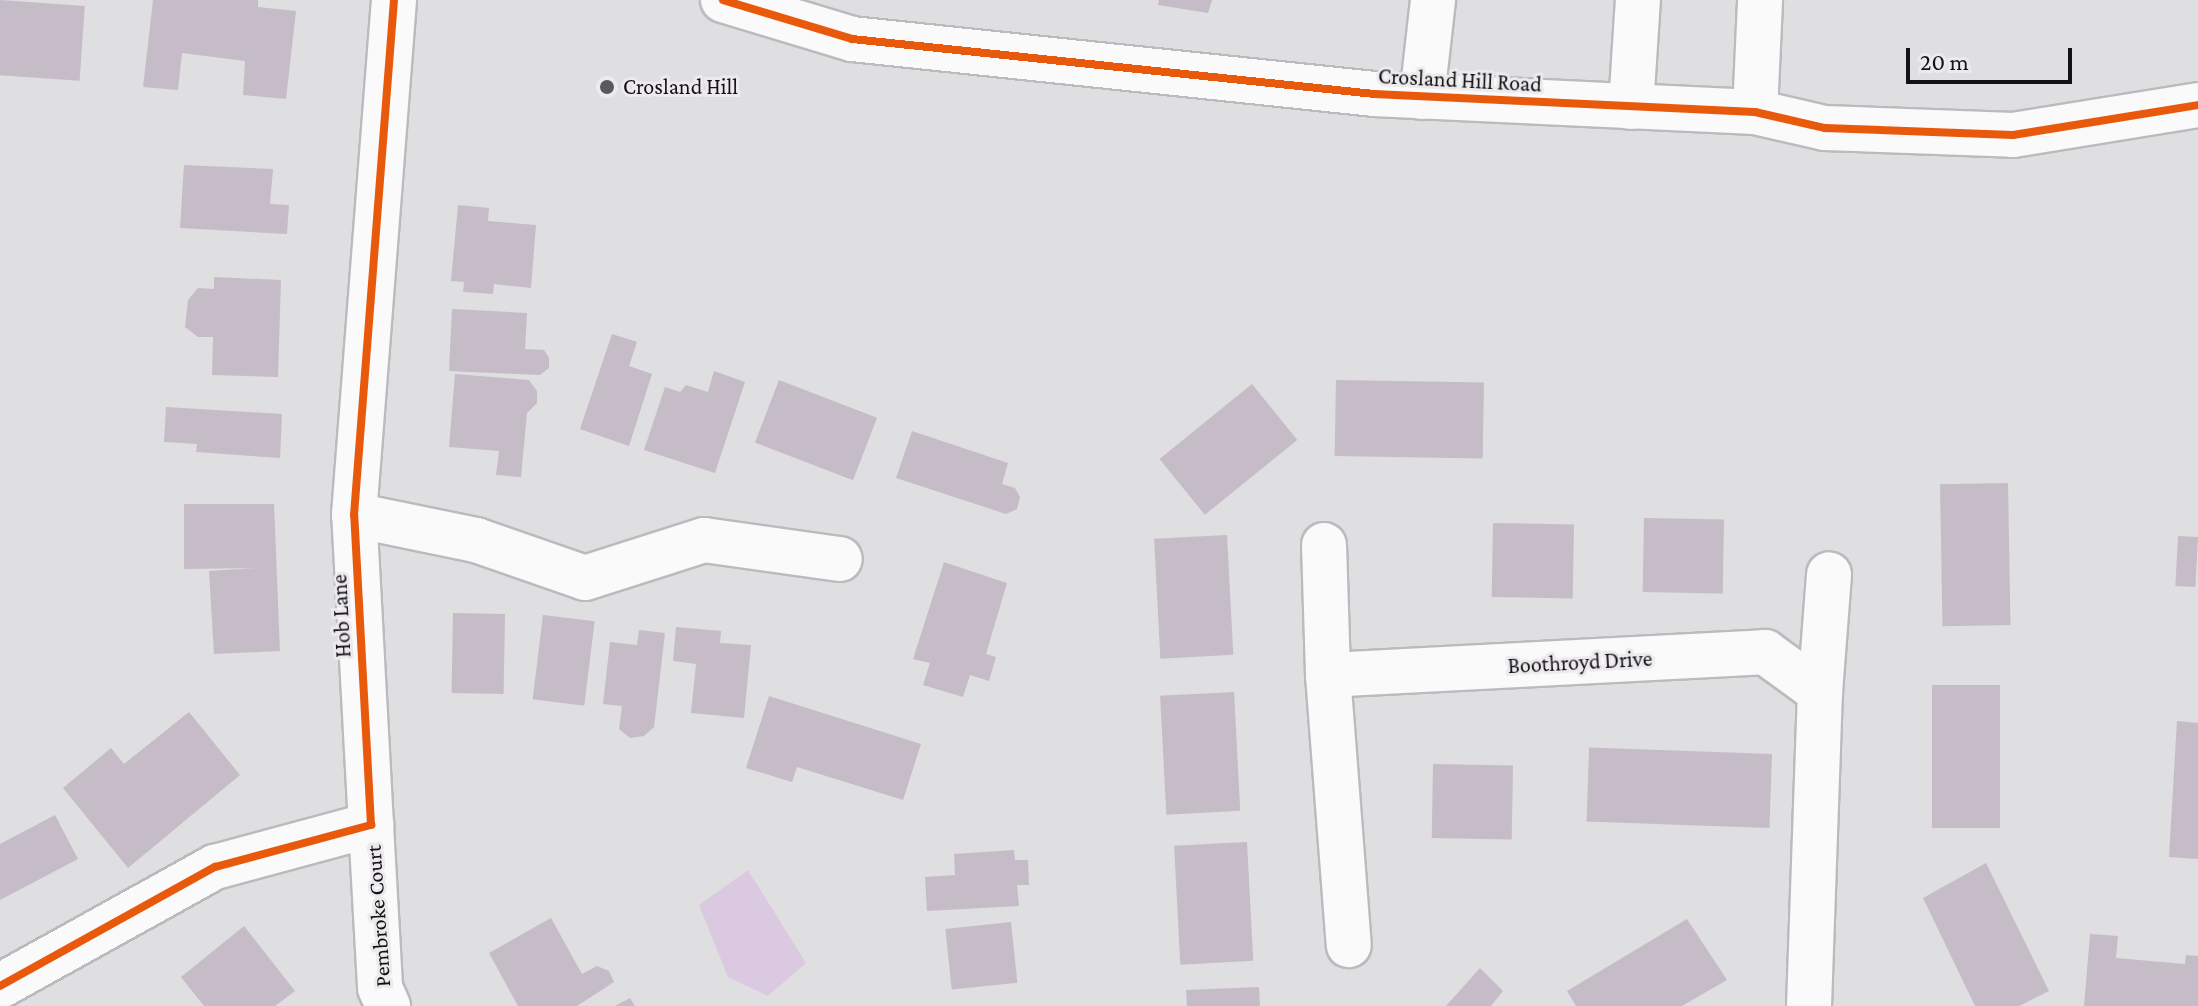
<!DOCTYPE html>
<style>
body{margin:0}
#map{position:relative;width:2198px;height:1006px;overflow:hidden;background:#dfdee0;font-family:"Crimson Pro",serif}
div>[style]{position:absolute}
.green>*{inset:0;background:#dbc9e1}
.building>*{inset:0;background:#c5bcc8;transform-origin:0 0}
.roads{filter:drop-shadow(2px 0 #bbbabc) drop-shadow(-2px 0 #bbbabc) drop-shadow(0 2px #bbbabc) drop-shadow(0 -2px #bbbabc)}
.minor>*{height:44px;margin:-22px;padding:0 22px;transform-origin:22px;border-radius:22px;background:#fafafa}
.cycleway>*{height:8px;margin:-4px;padding:0 4px;transform-origin:4px;border-radius:4px;background:#e8590c}
.dots>*{width:22px;height:22px;translate:-50% -50%;box-sizing:border-box;border:4px solid #edeaee;border-radius:50%}
span{translate:-50% -50%;white-space:nowrap;text-align:center;line-height:1.15;-webkit-text-stroke:6px #edeaee;paint-order:stroke}
.street-label{font-size:22px;color:#131213}
.poi-label{font-size:22px;color:#131213}
.left{translate:0 -50%;text-align:left}
.scale{position:absolute;left:1906px;top:48px;width:166px;height:36px;box-sizing:border-box;border:4px solid #131213;border-top:0;padding-left:10px;font-size:24px;line-height:28px;white-space:nowrap;color:#131213;-webkit-text-stroke:6px #edeaee;paint-order:stroke}
</style>
<div id="map">
<div class="green">
<i style="clip-path:polygon(748px 870px,806px 963px,768px 996px,728px 977px,699px 905px)"></i>
</div>
<div class="building">
<i style="left:0;top:0;width:85px;height:75px;rotate:4deg"></i>
<i style="clip-path:polygon(153px 0,258px 0,258px 7px,296px 11px,286px 99px,243px 95px,245px 61px,182px 53px,178px 90px,143px 87px)"></i>
<i style="clip-path:polygon(1159px 0,1212px 0,1208px 13px,1158px 5px)"></i>
<i style="clip-path:polygon(184px 165px,273px 169px,270px 204px,289px 205px,287px 234px,180px 228px)"></i>
<i style="clip-path:polygon(458px 205px,489px 208px,488px 221px,536px 225px,531px 288px,494px 284px,493px 294px,463px 292px,464px 282px,451px 281px)"></i>
<i style="clip-path:polygon(214px 277px,281px 280px,278px 377px,212px 375px,213px 337px,198px 337px,185px 327px,188px 300px,198px 288px,214px 289px)"></i>
<i style="clip-path:polygon(452px 309px,527px 313px,525px 349px,544px 350px,549px 358px,549px 368px,540px 375px,449px 371px)"></i>
<i style="clip-path:polygon(612px 334px,637px 342px,629px 366px,652px 374px,629px 446px,580px 429px)"></i>
<i style="clip-path:polygon(714px 371px,745px 382px,715px 473px,644px 450px,665px 387px,680px 392px,686px 385px,708px 392px)"></i>
<i style="clip-path:polygon(455px 374px,529px 380px,537px 391px,537px 403px,527px 413px,521px 477px,496px 475px,499px 451px,449px 447px)"></i>
<i style="left:779px;top:380px;width:105px;height:67px;rotate:21deg"></i>
<i style="left:1336px;top:380px;width:148px;height:76px;rotate:1deg"></i>
<i style="left:1252px;top:384px;width:72px;height:119px;rotate:51deg"></i>
<i style="clip-path:polygon(166px 407px,282px 414px,280px 458px,196px 452px,197px 444px,164px 442px)"></i>
<i style="clip-path:polygon(912px 431px,1008px 463px,1002px 484px,1015px 488px,1020px 497px,1017px 509px,1006px 514px,896px 478px)"></i>
<i style="left:2008px;top:483px;width:142px;height:68px;rotate:89deg"></i>
<i style="clip-path:polygon(184px 504px,274px 504px,280px 651px,214px 654px,209px 571px,255px 568px,184px 569px)"></i>
<i style="left:1644px;top:518px;width:80px;height:74px;rotate:1deg"></i>
<i style="left:1493px;top:523px;width:81px;height:74px;rotate:1deg"></i>
<i style="left:1227px;top:535px;width:120px;height:73px;rotate:87deg"></i>
<i style="left:2178px;top:536px;width:20px;height:50px;rotate:3deg"></i>
<i style="clip-path:polygon(944px 562px,1007px 583px,986px 654px,996px 657px,989px 681px,970px 675px,963px 697px,923px 685px,930px 663px,913px 659px)"></i>
<i style="left:453px;top:613px;width:52px;height:80px;rotate:1deg"></i>
<i style="left:543px;top:615px;width:52px;height:85px;rotate:7deg"></i>
<i style="clip-path:polygon(676px 627px,721px 631px,720px 643px,751px 645px,744px 718px,691px 713px,696px 664px,673px 661px)"></i>
<i style="clip-path:polygon(639px 630px,665px 633px,654px 727px,644px 736px,630px 738px,619px 729px,622px 706px,603px 704px,610px 642px,637px 645px)"></i>
<i style="left:2000px;top:685px;width:143px;height:68px;rotate:90deg"></i>
<i style="left:1234px;top:692px;width:119px;height:74px;rotate:87deg"></i>
<i style="clip-path:polygon(769px 696px,921px 744px,903px 800px,797px 767px,792px 782px,746px 768px)"></i>
<i style="clip-path:polygon(189px 712px,240px 775px,128px 868px,63px 788px,111px 748px,124px 764px)"></i>
<i style="clip-path:polygon(2177px 721px,2198px 723px,2198px 859px,2169px 857px)"></i>
<i style="left:1772px;top:754px;width:74px;height:183px;rotate:92deg"></i>
<i style="left:1433px;top:764px;width:80px;height:74px;rotate:1deg"></i>
<i style="clip-path:polygon(55px 815px,78px 859px,0 900px,0 844px)"></i>
<i style="left:1247px;top:842px;width:119px;height:73px;rotate:87deg"></i>
<i style="clip-path:polygon(1014px 850px,1015px 860px,1028px 860px,1029px 885px,1017px 885px,1019px 906px,927px 911px,925px 877px,955px 875px,954px 854px)"></i>
<i style="clip-path:polygon(1986px 863px,2049px 991px,2019px 1006px,1975px 1006px,1923px 898px)"></i>
<i style="clip-path:polygon(551px 918px,582px 974px,597px 966px,609px 971px,614px 982px,577px 1006px,518px 1006px,489px 953px)"></i>
<i style="clip-path:polygon(1687px 919px,1727px 980px,1682px 1006px,1576px 1006px,1567px 991px)"></i>
<i style="left:1011px;top:922px;width:61px;height:66px;rotate:84deg"></i>
<i style="clip-path:polygon(244px 926px,295px 991px,275px 1006px,204px 1006px,181px 977px)"></i>
<i style="clip-path:polygon(2090px 934px,2118px 936px,2116px 958px,2185px 964px,2186px 955px,2198px 956px,2198px 1006px,2084px 1006px)"></i>
<i style="clip-path:polygon(1480px 968px,1503px 991px,1491px 1006px,1446px 1006px)"></i>
<i style="clip-path:polygon(1259px 987px,1260px 1006px,1187px 1006px,1186px 990px)"></i>
<i style="clip-path:polygon(630px 998px,635px 1006px,615px 1006px)"></i>
</div>
<div class="roads">
<div class="minor">
<i style="left:723px;top:0;width:135px;rotate:16.8deg"></i>
<i style="left:852px;top:39px;width:525px;rotate:6.01deg"></i>
<i style="left:1374px;top:94px;width:381px;rotate:2.7deg"></i>
<i style="left:1755px;top:112px;width:72px;rotate:12.9deg"></i>
<i style="left:1825px;top:128px;width:188px;rotate:2.1deg"></i>
<i style="left:2013px;top:135px;width:187px;rotate:-9.2deg"></i>
<i style="left:1422px;top:97px;width:98px;rotate:-83.5deg"></i>
<i style="left:1631px;top:107px;width:107px;rotate:-86.3deg"></i>
<i style="left:1755px;top:112px;width:112px;rotate:-87.4deg"></i>
<i style="left:354px;top:515px;width:125px;rotate:11.6deg"></i>
<i style="left:476px;top:540px;width:115px;rotate:19.2deg"></i>
<i style="left:585px;top:578px;width:125px;rotate:-17.7deg"></i>
<i style="left:704px;top:540px;width:137px;rotate:8deg"></i>
<i style="left:1324px;top:545px;width:130px;rotate:88.2deg"></i>
<i style="left:1328px;top:675px;width:271px;rotate:85.6deg"></i>
<i style="left:1328px;top:675px;width:438px;rotate:-3deg"></i>
<i style="left:1765px;top:652px;width:68px;rotate:36deg"></i>
<i style="left:371px;top:825px;width:163px;rotate:86.8deg"></i>
<i style="left:380px;top:988px;width:20px;rotate:66deg"></i>
<i style="left:0;top:986px;width:246px;rotate:-29deg"></i>
<i style="left:215px;top:867px;width:162px;rotate:-15.1deg"></i>
<i style="left:371px;top:825px;width:310px;rotate:-93.1deg"></i>
<i style="left:354px;top:515px;width:517px;rotate:-85.56deg"></i>
<i style="left:1809px;top:1006px;width:314px;rotate:-88deg"></i>
<i style="left:1820px;top:692px;width:118px;rotate:-85.6deg"></i>
</div>
</div>
<div class="cycleway">
<i style="left:723px;top:0;width:135px;rotate:16.8deg"></i>
<i style="left:852px;top:39px;width:525px;rotate:6.01deg"></i>
<i style="left:1374px;top:94px;width:381px;rotate:2.7deg"></i>
<i style="left:1755px;top:112px;width:72px;rotate:12.9deg"></i>
<i style="left:1825px;top:128px;width:188px;rotate:2.1deg"></i>
<i style="left:2013px;top:135px;width:187px;rotate:-9.2deg"></i>
<i style="left:0;top:986px;width:246px;rotate:-29deg"></i>
<i style="left:215px;top:867px;width:162px;rotate:-15.1deg"></i>
<i style="left:371px;top:825px;width:310px;rotate:-93.1deg"></i>
<i style="left:354px;top:515px;width:517px;rotate:-85.56deg"></i>
</div>
<div class="dots">
<i style="left:607px;top:87px;background:#5a595b"></i>
</div>
<div class="street-label">
<span style="left:1460px;top:80px;rotate:3deg">Crosland Hill Road</span>
<span style="left:341px;top:616px;rotate:-93deg">Hob Lane</span>
<span style="left:1580px;top:662px;rotate:-3deg">Boothroyd Drive</span>
<span style="left:378px;top:916px;rotate:-94deg">Pembroke Court</span>
</div>
<div class="poi-label">
<span class="left" style="left:623px;top:87px">Crosland Hill</span>
</div>
<div class="scale">20 m</div>
</div>
